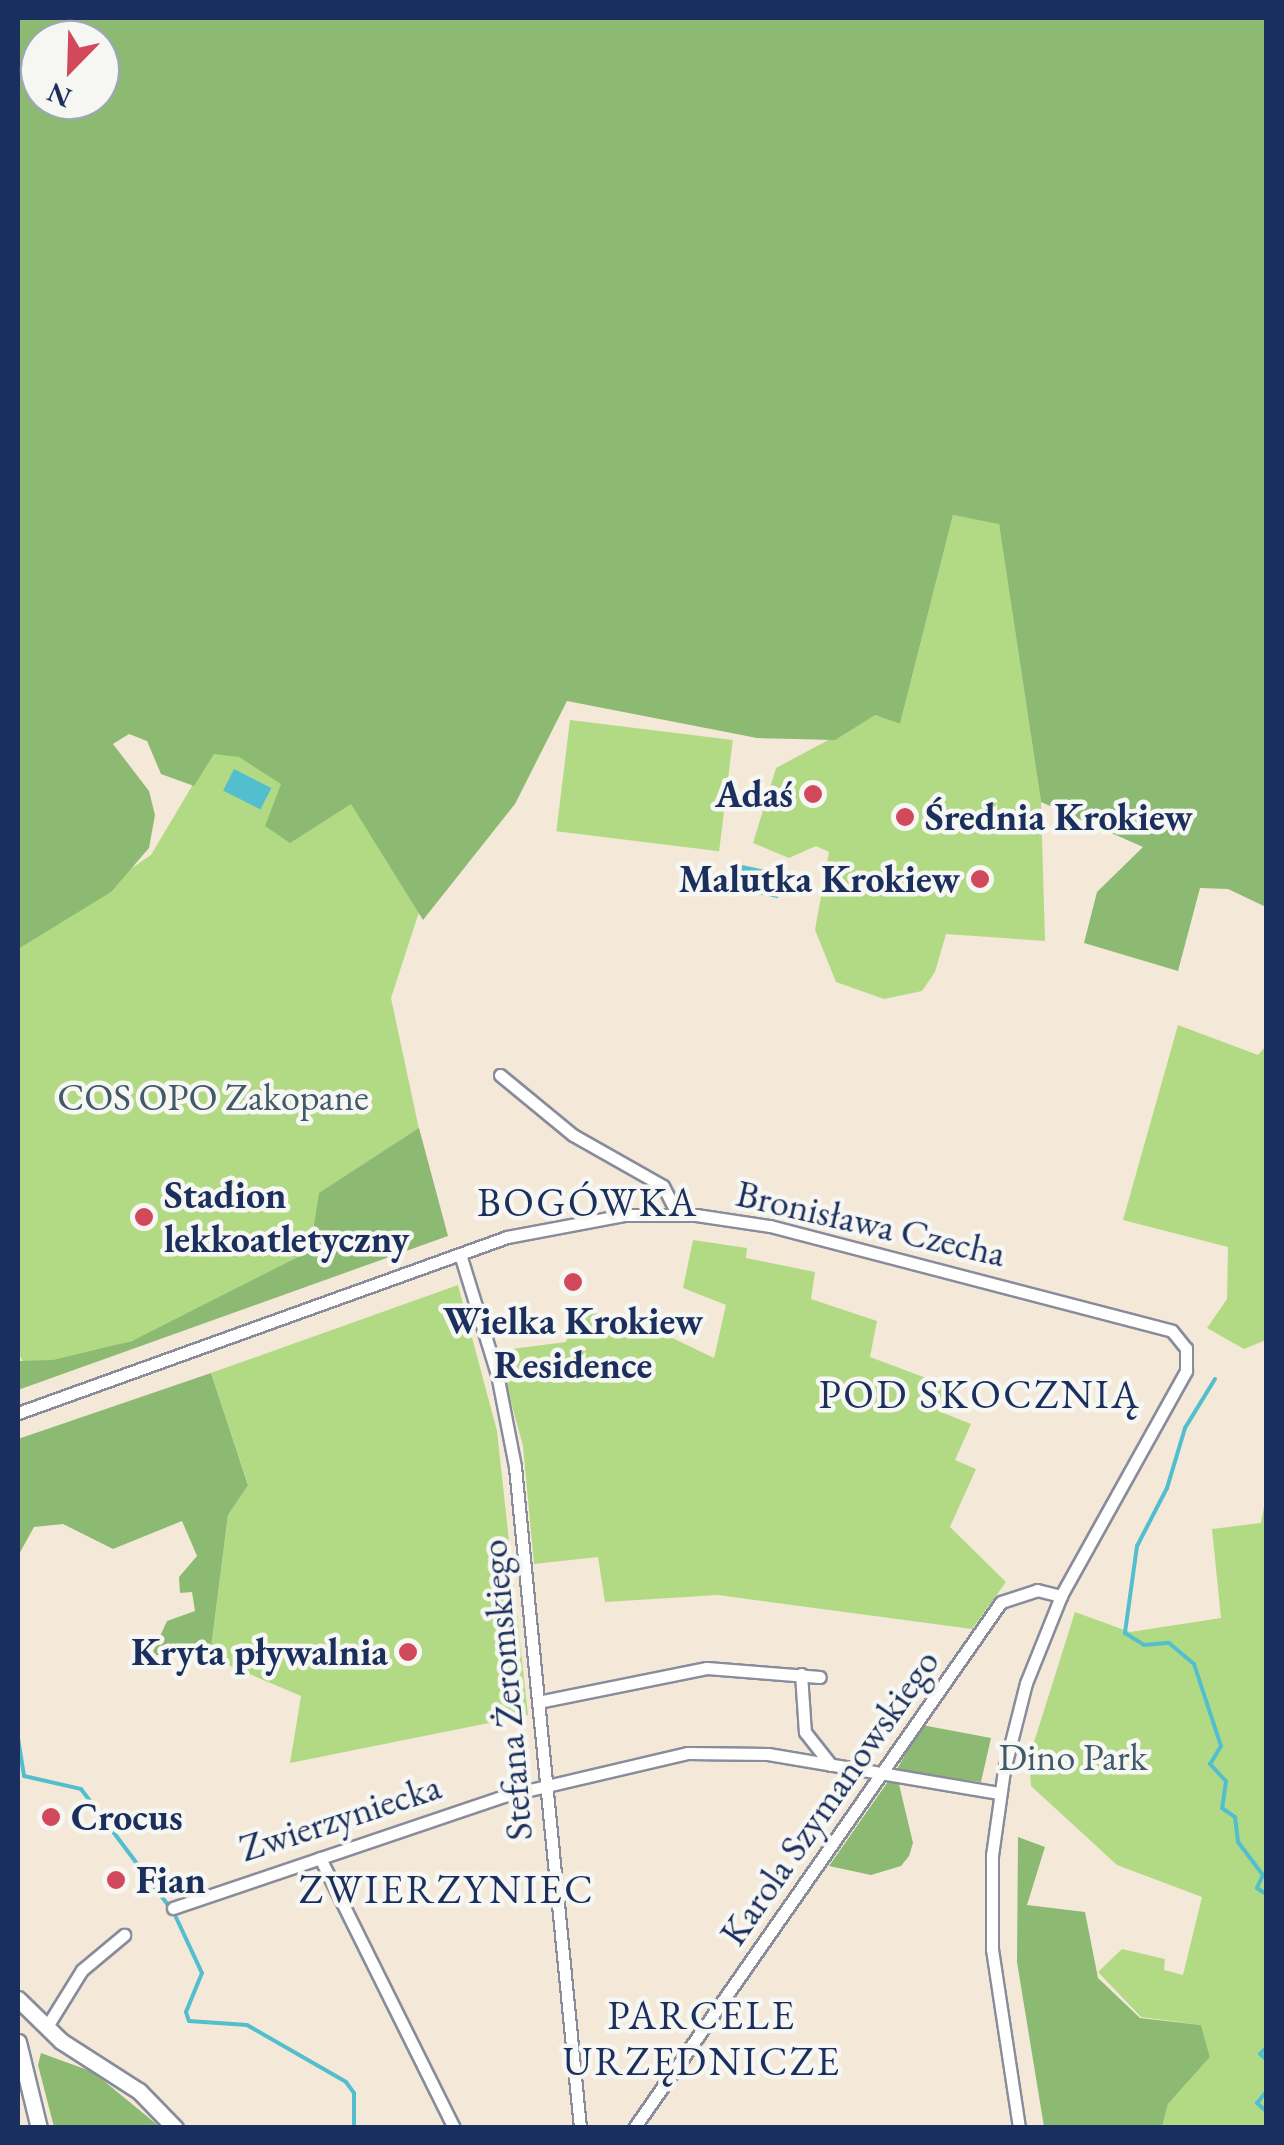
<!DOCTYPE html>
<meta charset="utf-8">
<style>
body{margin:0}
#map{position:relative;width:1284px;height:2145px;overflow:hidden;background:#f4e9d8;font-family:"EB Garamond",serif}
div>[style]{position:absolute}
.green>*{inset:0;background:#b2da84;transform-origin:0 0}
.forest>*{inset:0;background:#8dba72}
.water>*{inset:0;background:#53bfce;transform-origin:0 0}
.stream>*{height:4px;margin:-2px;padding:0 2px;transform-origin:2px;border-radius:2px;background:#53bfce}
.roads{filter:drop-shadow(2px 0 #888c9b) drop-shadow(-2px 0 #888c9b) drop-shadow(0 2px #888c9b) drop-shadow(0 -2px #888c9b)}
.street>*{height:11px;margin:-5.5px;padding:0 5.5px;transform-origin:5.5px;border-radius:5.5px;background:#fff}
.secondary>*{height:15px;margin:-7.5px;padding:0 7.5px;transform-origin:7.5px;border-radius:7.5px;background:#fff}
.dots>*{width:28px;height:28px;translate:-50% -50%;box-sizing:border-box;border:5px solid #f6f6f2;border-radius:50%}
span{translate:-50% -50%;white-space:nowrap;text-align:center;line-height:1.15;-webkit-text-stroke:9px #f6f6f2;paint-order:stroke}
.poi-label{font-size:38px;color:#1b2f5e;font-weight:700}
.right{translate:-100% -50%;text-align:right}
.left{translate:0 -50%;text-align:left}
.park-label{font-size:38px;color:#415a68}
.street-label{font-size:38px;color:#1b2f5e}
.neighbourhood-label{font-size:40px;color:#1b2f5e;letter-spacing:2.5px}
.frame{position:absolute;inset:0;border:20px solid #1b2f5e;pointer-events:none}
.north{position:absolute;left:20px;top:20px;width:100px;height:100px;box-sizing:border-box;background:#f6f6f2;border:2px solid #9ea6b7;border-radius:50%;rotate:203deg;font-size:28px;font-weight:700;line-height:40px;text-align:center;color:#1b2f5e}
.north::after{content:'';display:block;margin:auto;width:35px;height:45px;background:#d1495b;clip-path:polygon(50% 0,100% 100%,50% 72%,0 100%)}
</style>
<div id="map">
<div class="green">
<i style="clip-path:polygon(953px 515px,999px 523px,1041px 802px,1045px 941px,946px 934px,935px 972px,922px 991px,884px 999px,836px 982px,815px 930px,829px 852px,816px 846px,789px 858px,753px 843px,776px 768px,875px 715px,900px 724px)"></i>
<i style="left:570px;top:720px;width:164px;height:112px;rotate:7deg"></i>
<i style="clip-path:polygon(223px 734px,350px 787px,422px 903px,391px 998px,441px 1232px,208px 1318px,28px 1372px,18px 1352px,18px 945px,151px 855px)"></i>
<i style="clip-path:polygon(1178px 1025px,1258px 1055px,1266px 1046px,1266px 1340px,1244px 1349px,1207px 1328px,1227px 1299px,1228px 1247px,1123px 1220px)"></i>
<i style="clip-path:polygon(693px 1240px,747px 1248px,746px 1258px,815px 1272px,811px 1299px,877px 1321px,870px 1357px,950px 1387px,941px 1412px,971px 1424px,955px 1460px,976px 1469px,950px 1527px,1006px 1582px,972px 1629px,718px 1595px,605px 1602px,598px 1557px,534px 1564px,523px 1446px,497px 1351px,566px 1342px,577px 1310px,637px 1321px,714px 1358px,726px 1305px,683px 1288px)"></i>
<i style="clip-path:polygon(458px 1285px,497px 1431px,528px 1715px,290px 1763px,301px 1696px,226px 1664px,211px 1648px,228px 1515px,248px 1484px,211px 1373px)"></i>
<i style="clip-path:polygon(1266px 1495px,1266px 2127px,1162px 2127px,1168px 2104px,1210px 2057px,1201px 2025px,1141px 2017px,1098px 1972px,1122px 1949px,1165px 1959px,1164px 1970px,1183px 1975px,1202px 1897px,1117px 1865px,1031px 1786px,1029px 1758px,1075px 1612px,1130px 1632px,1221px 1618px,1212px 1529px,1261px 1523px)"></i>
</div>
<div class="forest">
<i style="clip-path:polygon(evenodd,18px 18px,1266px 18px,1266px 907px,1228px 889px,1200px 888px,1178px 971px,1084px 943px,1097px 892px,1143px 847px,1041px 802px,999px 524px,953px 515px,900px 724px,875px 715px,835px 740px,757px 738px,567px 701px,515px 804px,423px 920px,351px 804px,290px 843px,265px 826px,281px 784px,239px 757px,214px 754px,194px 786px,161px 774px,147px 741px,129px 734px,113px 744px,149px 791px,155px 815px,149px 848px,111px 892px,18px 949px,18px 18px,100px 40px,100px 100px,40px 100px,40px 40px,100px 40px)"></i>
<i style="clip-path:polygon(419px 1128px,448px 1236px,18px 1390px,18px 1361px,53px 1360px,132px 1341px,310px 1251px,319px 1193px)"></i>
<i style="clip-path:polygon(211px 1373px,248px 1485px,228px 1515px,211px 1648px,151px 1656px,167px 1621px,195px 1611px,192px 1592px,180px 1593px,179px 1577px,197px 1556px,182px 1521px,113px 1549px,63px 1524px,34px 1527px,18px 1556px,18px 1439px)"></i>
<i style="clip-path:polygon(922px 1725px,991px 1738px,981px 1782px,896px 1771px)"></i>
<i style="clip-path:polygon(889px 1780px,898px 1780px,913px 1843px,909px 1856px,901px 1866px,871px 1875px,829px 1866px)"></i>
<i style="clip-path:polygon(1018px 1837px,1045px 1847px,1027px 1905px,1085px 1912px,1098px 1978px,1140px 2018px,1201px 2025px,1210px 2057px,1168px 2104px,1162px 2127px,1044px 2127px,1017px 1962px)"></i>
<i style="clip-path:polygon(41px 2053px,93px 2072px,160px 2127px,54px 2127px,38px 2065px)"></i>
</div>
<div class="water">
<i style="left:234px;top:769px;width:42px;height:24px;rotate:27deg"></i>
<i style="left:742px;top:865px;width:42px;height:25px;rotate:12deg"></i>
</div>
<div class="stream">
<i style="left:1215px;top:1379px;width:57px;rotate:121.5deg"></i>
<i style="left:1185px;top:1428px;width:63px;rotate:106.7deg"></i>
<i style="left:1167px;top:1488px;width:65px;rotate:117.3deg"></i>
<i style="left:1137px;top:1546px;width:88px;rotate:97.9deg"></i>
<i style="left:1125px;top:1633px;width:22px;rotate:32deg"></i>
<i style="left:1144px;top:1645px;width:25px;rotate:-5deg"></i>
<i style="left:1169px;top:1643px;width:33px;rotate:40deg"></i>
<i style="left:1194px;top:1664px;width:86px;rotate:71.8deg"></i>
<i style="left:1221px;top:1746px;width:21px;rotate:121deg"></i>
<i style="left:1210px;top:1764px;width:23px;rotate:47deg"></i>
<i style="left:1226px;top:1781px;width:27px;rotate:98deg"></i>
<i style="left:1222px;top:1808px;width:16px;rotate:35deg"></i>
<i style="left:1235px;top:1817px;width:25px;rotate:83deg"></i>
<i style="left:1238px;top:1842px;width:41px;rotate:52.9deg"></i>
<i style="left:1263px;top:1875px;width:14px;rotate:115deg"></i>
<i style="left:1257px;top:1888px;width:11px;rotate:34deg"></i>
<i style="left:18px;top:1738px;width:38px;rotate:81deg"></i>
<i style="left:24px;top:1776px;width:58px;rotate:12.8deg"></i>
<i style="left:81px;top:1789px;width:155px;rotate:53.1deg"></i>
<i style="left:174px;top:1913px;width:66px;rotate:65deg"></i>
<i style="left:202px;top:1973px;width:42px;rotate:112.3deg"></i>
<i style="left:186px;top:2012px;width:9px;rotate:72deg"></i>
<i style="left:189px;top:2021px;width:58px;rotate:3.9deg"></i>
<i style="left:247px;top:2025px;width:114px;rotate:29.9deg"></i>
<i style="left:346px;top:2082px;width:14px;rotate:54deg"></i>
<i style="left:354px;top:2093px;width:35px;rotate:90deg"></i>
<i style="left:1266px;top:1933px;width:1px;rotate:90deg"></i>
<i style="left:1266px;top:1976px;width:8px;rotate:90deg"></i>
<i style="left:1266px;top:2048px;width:8px;rotate:135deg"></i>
<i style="left:1260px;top:2054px;width:8px;rotate:40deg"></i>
<i style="left:1266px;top:2092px;width:14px;rotate:129deg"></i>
<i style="left:1257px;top:2103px;width:12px;rotate:42deg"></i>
</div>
<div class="roads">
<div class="street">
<i style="left:500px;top:1075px;width:94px;rotate:39.4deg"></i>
<i style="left:573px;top:1135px;width:103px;rotate:29.5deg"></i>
<i style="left:663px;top:1186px;width:31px;rotate:63deg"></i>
<i style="left:460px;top:1254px;width:126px;rotate:72.9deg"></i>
<i style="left:497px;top:1374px;width:95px;rotate:79deg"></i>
<i style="left:515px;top:1467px;width:664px;rotate:84.38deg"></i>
<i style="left:18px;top:1413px;width:520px;rotate:-19.79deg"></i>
<i style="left:507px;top:1237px;width:120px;rotate:-10.6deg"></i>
<i style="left:625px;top:1215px;width:71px"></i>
<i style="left:696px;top:1215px;width:75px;rotate:8.5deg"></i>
<i style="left:770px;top:1226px;width:415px;rotate:14.6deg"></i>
<i style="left:1172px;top:1331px;width:22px;rotate:51deg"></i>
<i style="left:1186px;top:1348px;width:23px;rotate:90deg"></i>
<i style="left:1186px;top:1371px;width:257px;rotate:119.1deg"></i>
<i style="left:1061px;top:1596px;width:94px;rotate:111.9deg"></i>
<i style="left:1026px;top:1683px;width:90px;rotate:104.2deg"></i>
<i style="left:1004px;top:1770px;width:86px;rotate:98deg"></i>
<i style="left:992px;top:1855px;width:94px;rotate:90deg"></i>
<i style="left:992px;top:1949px;width:181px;rotate:81.4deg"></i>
<i style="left:801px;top:1674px;width:58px;rotate:86.1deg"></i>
<i style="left:805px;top:1732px;width:42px;rotate:51.8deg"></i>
<i style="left:538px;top:1702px;width:172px;rotate:-11.4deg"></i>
<i style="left:707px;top:1668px;width:113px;rotate:4.6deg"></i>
<i style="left:320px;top:1858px;width:301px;rotate:63.6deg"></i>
<i style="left:173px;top:1908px;width:349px;rotate:-18.7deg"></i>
<i style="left:504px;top:1796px;width:188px;rotate:-13.2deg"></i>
<i style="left:687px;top:1753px;width:81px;rotate:0.7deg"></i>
<i style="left:768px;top:1754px;width:234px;rotate:9.6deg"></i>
<i style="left:46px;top:2028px;width:68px;rotate:-58.2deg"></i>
<i style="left:82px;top:1970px;width:55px;rotate:-39.8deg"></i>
<i style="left:634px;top:2128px;width:641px;rotate:-55.1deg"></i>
<i style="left:1001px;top:1602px;width:38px;rotate:-18deg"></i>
<i style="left:1037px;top:1590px;width:25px;rotate:14deg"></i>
</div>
<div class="secondary">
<i style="left:18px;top:1999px;width:60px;rotate:44.3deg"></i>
<i style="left:61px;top:2041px;width:93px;rotate:32.7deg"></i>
<i style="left:139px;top:2091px;width:52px;rotate:45.8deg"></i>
<i style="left:18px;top:2042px;width:89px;rotate:76.3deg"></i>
</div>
</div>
<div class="dots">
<i style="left:813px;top:794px;background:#d1495b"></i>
<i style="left:905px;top:817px;background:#d1495b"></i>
<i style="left:980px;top:879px;background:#d1495b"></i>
<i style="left:144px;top:1217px;background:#d1495b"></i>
<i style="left:573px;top:1282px;background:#d1495b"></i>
<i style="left:408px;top:1652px;background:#d1495b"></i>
<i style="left:51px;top:1817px;background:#d1495b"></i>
<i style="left:116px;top:1880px;background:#d1495b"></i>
</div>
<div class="poi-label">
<span class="right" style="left:793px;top:794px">Adaś</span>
<span class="left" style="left:925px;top:817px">Średnia Krokiew</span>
<span class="right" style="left:960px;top:879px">Malutka Krokiew</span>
<span class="left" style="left:164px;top:1217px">Stadion<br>lekkoatletyczny</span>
<span style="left:573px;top:1343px">Wielka Krokiew<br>Residence</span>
<span class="right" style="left:388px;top:1652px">Kryta pływalnia</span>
<span class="left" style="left:71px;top:1817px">Crocus</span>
<span class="left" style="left:136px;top:1880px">Fian</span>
</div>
<div class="park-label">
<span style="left:213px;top:1097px">COS OPO Zakopane</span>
<span style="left:1073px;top:1757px">Dino Park</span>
</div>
<div class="street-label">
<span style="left:871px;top:1223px;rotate:13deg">Bronisława Czecha</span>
<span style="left:506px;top:1690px;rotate:-95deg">Stefana Żeromskiego</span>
<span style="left:829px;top:1797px;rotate:-55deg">Karola Szymanowskiego</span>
<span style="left:340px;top:1817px;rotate:-18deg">Zwierzyniecka</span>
</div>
<div class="neighbourhood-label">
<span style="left:588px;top:1202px">BOGÓWKA</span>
<span style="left:980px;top:1394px">POD SKOCZNIĄ</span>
<span style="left:447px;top:1889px">ZWIERZYNIEC</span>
<span style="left:702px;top:2038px">PARCELE<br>URZĘDNICZE</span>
</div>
<div class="frame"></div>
<div class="north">N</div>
</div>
